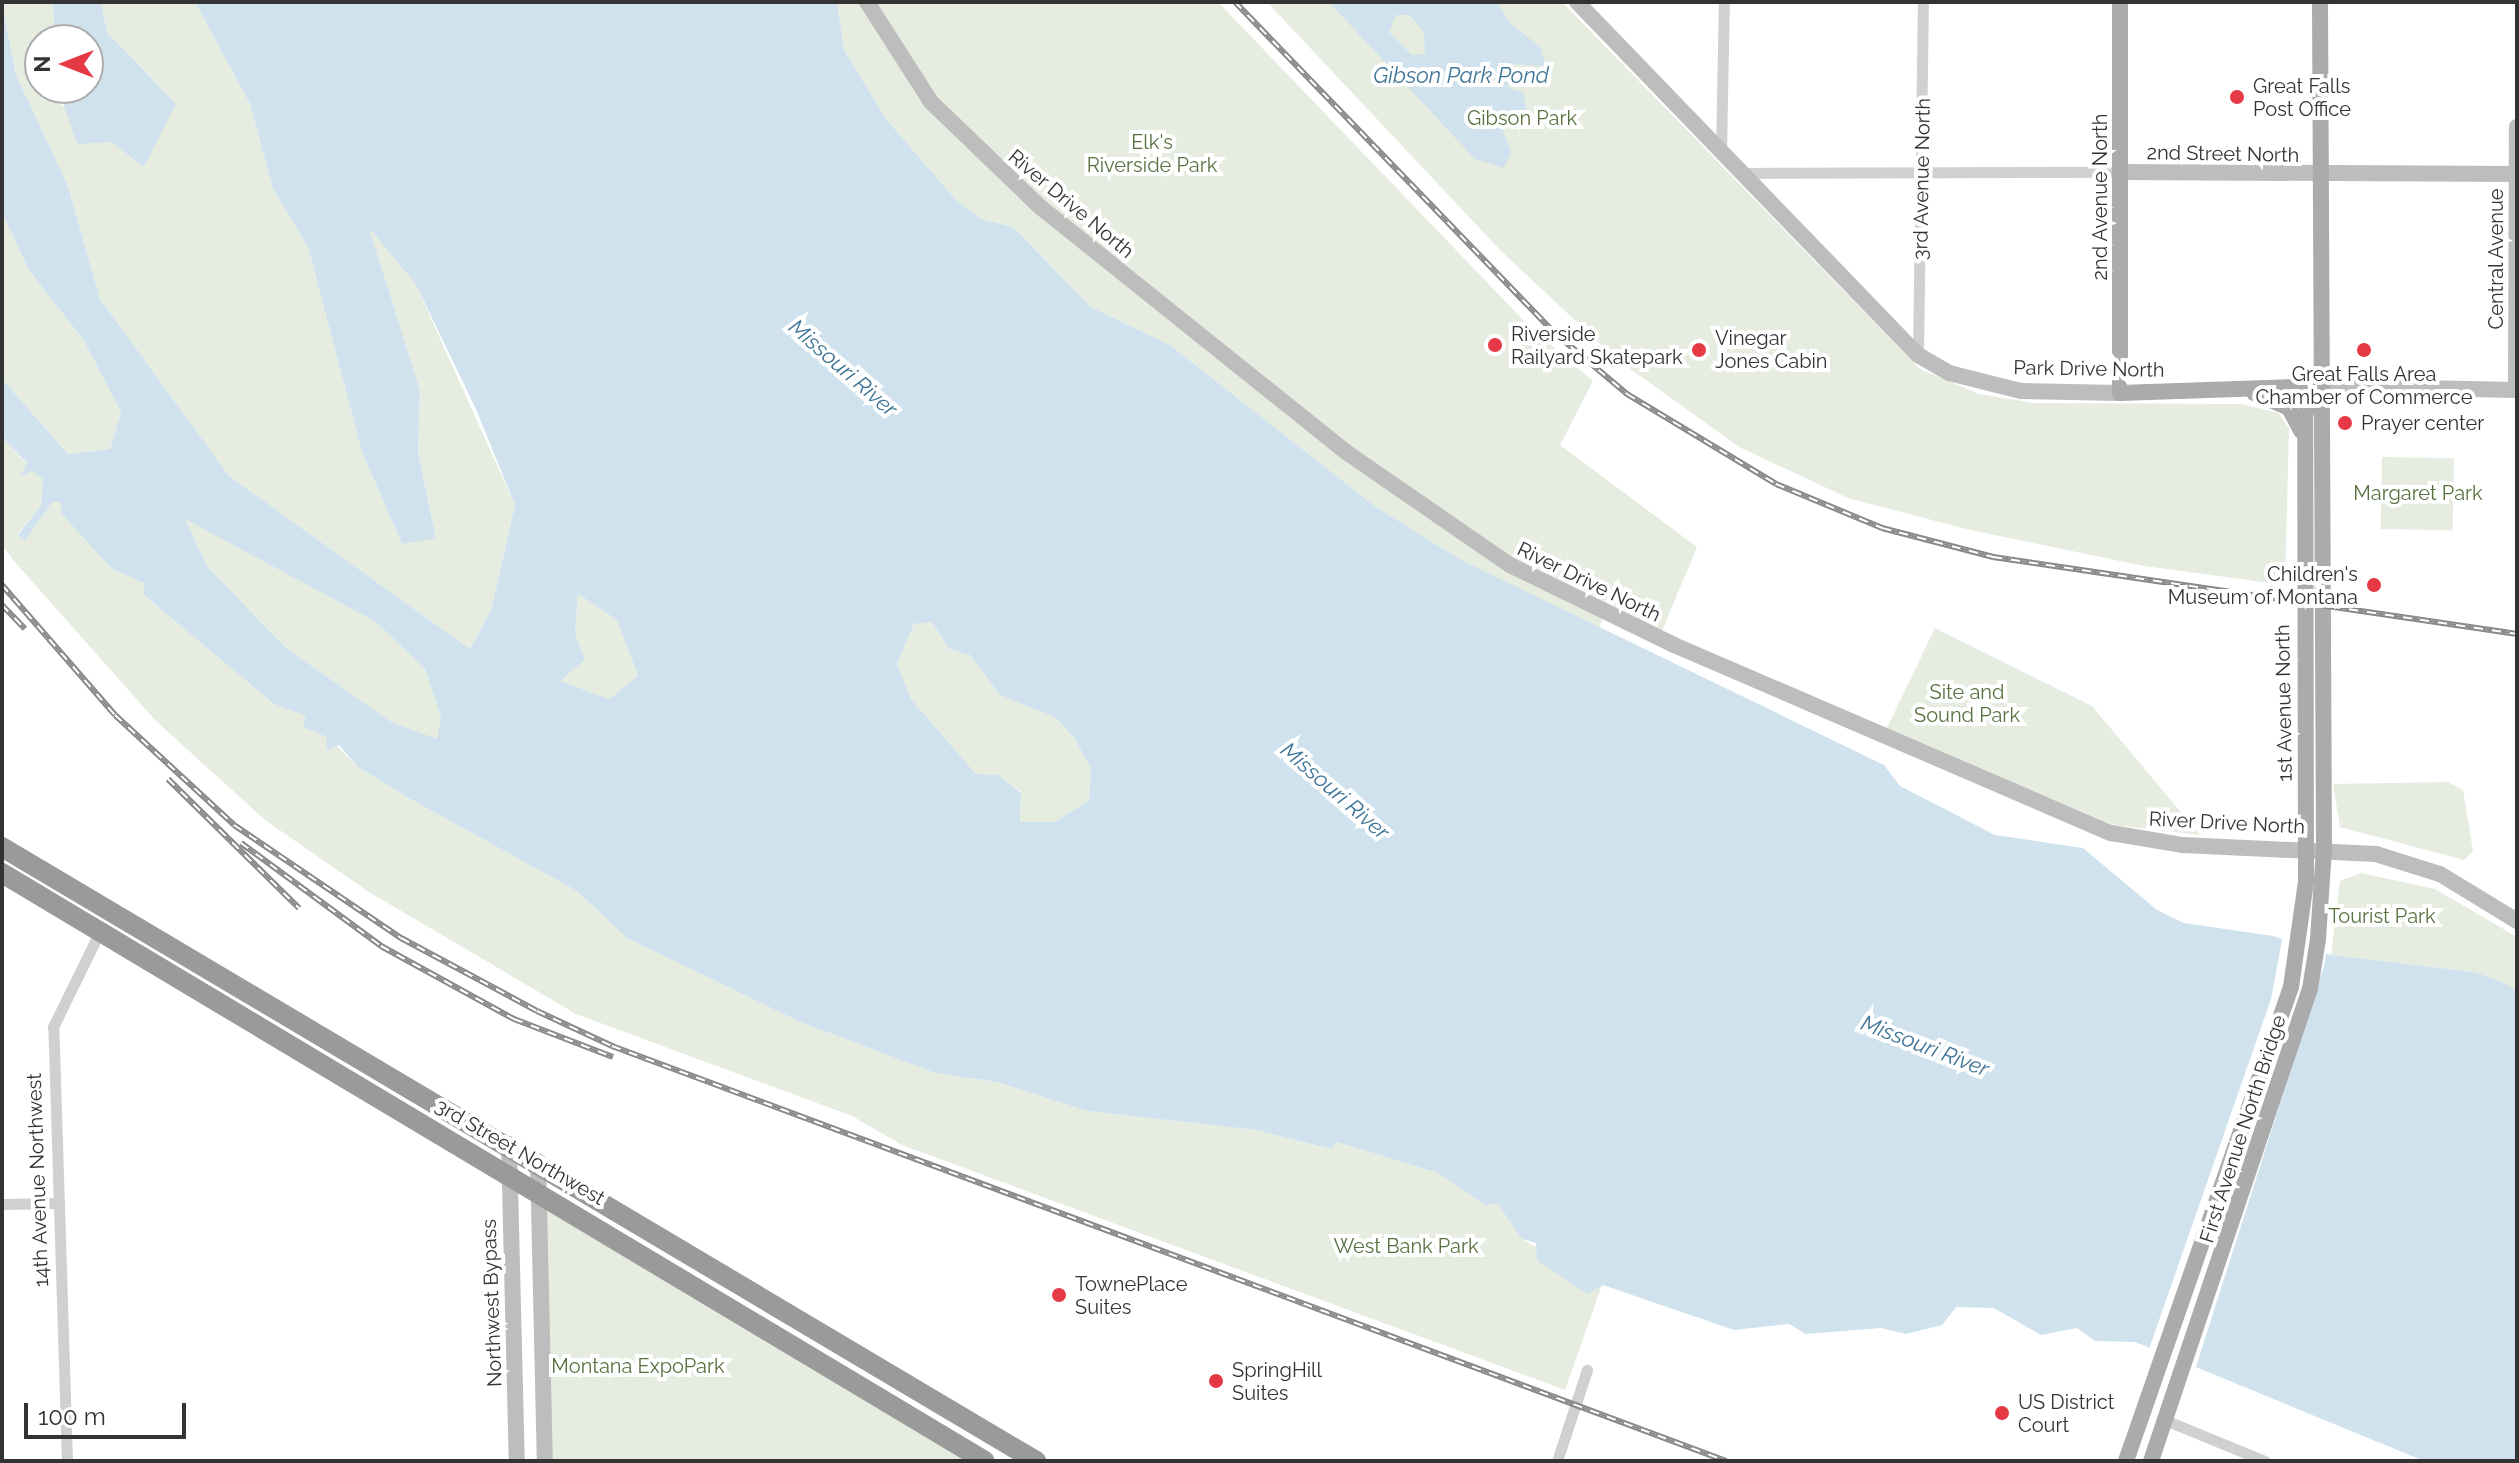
<!DOCTYPE html>
<style>
body{margin:0}
#map{position:relative;width:2519px;height:1463px;overflow:hidden;background:#fff;font-family:Raleway,sans-serif}
div>[style]{position:absolute}
.green>*{inset:0;background:#e6ecdf;transform-origin:0 0}
.water>*{inset:0;background:#cfe2ee}
.pier>*{inset:0;background:#fff}
.street>*{height:11px;margin:-5.5px;padding:0 5.5px;transform-origin:5.5px;border-radius:5.5px;background:#d0d0d0}
.secondary>*{height:16px;margin:-8px;padding:0 8px;transform-origin:8px;border-radius:8px;background:#bdbdbd}
.primary>*{height:16px;margin:-8px;padding:0 8px;transform-origin:8px;border-radius:8px;background:#ababab}
.highway>*{height:20px;margin:-10px;padding:0 10px;transform-origin:10px;border-radius:10px;background:#9a9a9a}
.rail>*{height:6px;margin-top:-3px;transform-origin:0;background:repeating-linear-gradient(90deg,#fff 0 9px,#888 0 18px);box-sizing:border-box;border-block:2px solid #888}
.dots>*{width:22px;height:22px;translate:-50% -50%;box-sizing:border-box;border:4px solid #fff;border-radius:50%}
span{translate:-50% -50%;white-space:nowrap;text-align:center;line-height:1.15;-webkit-text-stroke:8px #fff;paint-order:stroke}
.poi-label{font-size:20px;color:#333}
.left{translate:0 -50%;text-align:left}
.right{translate:-100% -50%;text-align:right}
.park-label{font-size:20px;color:#56703f}
.street-label{font-size:20px;color:#333}
.water-label{font-size:22px;color:#3f7597;font-style:italic}
.frame{position:absolute;inset:0;border:4px solid #333;pointer-events:none}
.north{position:absolute;left:24px;top:24px;width:80px;height:80px;box-sizing:border-box;background:#fff;border:2px solid #adadad;border-radius:50%;rotate:270deg;font-size:22px;font-weight:700;line-height:32px;text-align:center;color:#333}
.north::after{content:'';display:block;margin:auto;width:28px;height:36px;background:#e63946;clip-path:polygon(50% 0,100% 100%,50% 72%,0 100%)}
.scale{position:absolute;left:24px;top:1403px;width:162px;height:36px;box-sizing:border-box;border:4px solid #333;border-top:0;padding-left:10px;font-size:24px;line-height:28px;white-space:nowrap;color:#333;-webkit-text-stroke:6px #fff;paint-order:stroke}
</style>
<div id="map">
<div class="green">
<i style="clip-path:polygon(2px 2px,53px 2px,55px 40px,40px 40px,40px 88px,58px 88px,58px 102px,144px 167px,176px 104px,107px 32px,101px 2px,195px 2px,250px 104px,273px 189px,308px 247px,362px 452px,402px 544px,436px 537px,418px 452px,420px 390px,368px 225px,415px 283px,515px 505px,491px 610px,470px 649px,229px 476px,100px 299px,68px 186px,16px 75px)"></i>
<i style="clip-path:polygon(837px 2px,1218px 2px,1527px 324px,1593px 381px,1560px 445px,1697px 547px,1661px 633px,1607px 607px,1598px 631px,1463px 561px,1376px 507px,1170px 345px,1091px 307px,1013px 227px,981px 219px,956px 200px,886px 119px,844px 50px)"></i>
<i style="clip-path:polygon(1267px 2px,1562px 2px,1920px 369px,1979px 394px,2034px 403px,2242px 404px,2278px 413px,2289px 428px,2285px 585px,2144px 566px,1966px 529px,1848px 498px,1739px 447px,1614px 357px,1500px 250px)"></i>
<i style="clip-path:polygon(2px 213px,29px 270px,84px 341px,121px 412px,110px 449px,68px 454px,2px 379px)"></i>
<i style="clip-path:polygon(2px 437px,27px 464px,21px 476px,32px 470px,43px 479px,41px 505px,18px 534px,25px 541px,52px 502px,61px 502px,112px 569px,144px 583px,145px 596px,274px 704px,306px 716px,358px 767px,405px 796px,577px 891px,627px 938px,798px 1021px,935px 1073px,997px 1082px,1087px 1111px,1256px 1130px,1330px 1149px,1337px 1142px,1438px 1173px,1485px 1205px,1498px 1203px,1522px 1239px,1602px 1285px,1565px 1390px,902px 1145px,852px 1116px,576px 1014px,369px 892px,265px 820px,155px 720px,14px 561px,2px 545px)"></i>
<i style="left:2382px;top:457px;width:72px;height:72px;rotate:1deg"></i>
<i style="clip-path:polygon(184px 518px,376px 622px,425px 669px,441px 717px,438px 740px,391px 722px,285px 647px,207px 566px)"></i>
<i style="clip-path:polygon(578px 594px,617px 620px,638px 676px,609px 699px,559px 681px,585px 660px,575px 634px)"></i>
<i style="clip-path:polygon(932px 622px,949px 649px,970px 655px,1000px 695px,1055px 717px,1074px 738px,1091px 768px,1089px 800px,1055px 822px,1020px 822px,1021px 792px,999px 775px,976px 774px,911px 699px,897px 664px,914px 624px)"></i>
<i style="clip-path:polygon(1935px 628px,2092px 706px,2200px 835px,2114px 825px,1886px 730px)"></i>
<i style="clip-path:polygon(2448px 782px,2463px 790px,2473px 851px,2464px 860px,2340px 827px,2333px 784px)"></i>
<i style="clip-path:polygon(2361px 873px,2435px 889px,2517px 937px,2517px 991px,2475px 972px,2331px 955px,2340px 881px)"></i>
<i style="clip-path:polygon(540px 1198px,984px 1461px,545px 1461px)"></i>
</div>
<div class="water">
<i style="clip-path:polygon(53px 2px,101px 2px,107px 32px,176px 104px,144px 167px,111px 142px,77px 144px,58px 88px,88px 88px,88px 40px,55px 40px)"></i>
<i style="clip-path:polygon(evenodd,195px 2px,837px 2px,844px 50px,886px 119px,956px 200px,981px 219px,1013px 227px,1091px 307px,1170px 345px,1376px 507px,1463px 561px,1884px 765px,1900px 786px,1995px 835px,2083px 848px,2157px 910px,2184px 923px,2273px 936px,2331px 955px,2475px 972px,2506px 984px,2517px 991px,2517px 1461px,2424px 1461px,2135px 1342px,2095px 1341px,2077px 1328px,2041px 1335px,1994px 1308px,1956px 1307px,1942px 1325px,1906px 1334px,1881px 1328px,1806px 1334px,1789px 1324px,1734px 1330px,1603px 1285px,1587px 1294px,1537px 1260px,1536px 1243px,1522px 1239px,1498px 1204px,1485px 1205px,1438px 1173px,1337px 1142px,1331px 1149px,1256px 1130px,1087px 1111px,997px 1082px,935px 1073px,798px 1021px,627px 938px,577px 891px,405px 796px,358px 767px,339px 745px,326px 750px,327px 737px,303px 727px,306px 716px,274px 704px,144px 595px,144px 583px,112px 569px,61px 513px,61px 502px,52px 502px,25px 541px,18px 535px,41px 505px,43px 479px,32px 471px,20px 477px,27px 463px,2px 437px,2px 379px,68px 454px,110px 449px,121px 412px,84px 341px,29px 270px,2px 213px,2px 3px,16px 75px,68px 186px,100px 299px,229px 476px,470px 649px,491px 610px,515px 505px,475px 407px,415px 283px,369px 228px,420px 390px,418px 452px,436px 538px,402px 544px,362px 452px,308px 247px,273px 189px,250px 104px,195px 2px,185px 519px,376px 622px,425px 669px,441px 717px,437px 739px,391px 722px,285px 647px,207px 566px,185px 519px,195px 2px,578px 594px,617px 620px,638px 676px,609px 699px,560px 681px,585px 660px,575px 633px,578px 594px,195px 2px,932px 622px,949px 649px,970px 655px,1000px 695px,1055px 717px,1074px 738px,1091px 768px,1089px 800px,1055px 822px,1020px 822px,1021px 793px,999px 775px,976px 774px,911px 699px,897px 664px,914px 624px,932px 622px)"></i>
<i style="clip-path:polygon(evenodd,1329px 2px,1498px 2px,1508px 21px,1541px 48px,1546px 66px,1511px 64px,1505px 73px,1509px 88px,1523px 92px,1527px 112px,1497px 115px,1511px 152px,1504px 168px,1475px 159px,1329px 2px,1396px 15px,1409px 15px,1424px 32px,1425px 54px,1412px 55px,1389px 32px,1396px 15px)"></i>
</div>
<div class="pier">
<i style="clip-path:polygon(2283px 935px,2327px 949px,2324px 966px,2194px 1373px,2148px 1352px,2271px 999px)"></i>
</div>
<div class="street">
<i style="left:1721px;top:152px;width:150px;rotate:-88.9deg"></i>
<i style="left:1741px;top:173px;width:379px;rotate:-0.2deg"></i>
<i style="left:1918px;top:355px;width:353px;rotate:-89.2deg"></i>
<i style="left:2px;top:1204px;width:56px;rotate:-1deg"></i>
<i style="left:2165px;top:1420px;width:108px;rotate:22.3deg"></i>
<i style="left:67px;top:1461px;width:434px;rotate:-91.8deg"></i>
<i style="left:53px;top:1027px;width:107px;rotate:-63.9deg"></i>
<i style="left:1557px;top:1461px;width:96px;rotate:-71.8deg"></i>
</div>
<div class="secondary">
<i style="left:867px;top:2px;width:119px;rotate:57.4deg"></i>
<i style="left:931px;top:102px;width:150px;rotate:43.9deg"></i>
<i style="left:1039px;top:206px;width:393px;rotate:38.7deg"></i>
<i style="left:1346px;top:452px;width:199px;rotate:34.6deg"></i>
<i style="left:1510px;top:565px;width:182px;rotate:26deg"></i>
<i style="left:1674px;top:645px;width:476px;rotate:23.3deg"></i>
<i style="left:2111px;top:833px;width:73px;rotate:9.5deg"></i>
<i style="left:2183px;top:845px;width:193px;rotate:2.7deg"></i>
<i style="left:2376px;top:854px;width:67px;rotate:17.4deg"></i>
<i style="left:2440px;top:874px;width:90px;rotate:31.4deg"></i>
<i style="left:1577px;top:2px;width:491px;rotate:46deg"></i>
<i style="left:1918px;top:355px;width:36px;rotate:30deg"></i>
<i style="left:1949px;top:373px;width:74px;rotate:14deg"></i>
<i style="left:2021px;top:391px;width:99px;rotate:1.2deg"></i>
<i style="left:2120px;top:172px;width:397px;rotate:0.3deg"></i>
<i style="left:2321px;top:386px;width:196px;rotate:1.2deg"></i>
<i style="left:2516px;top:390px;width:263px;rotate:-89.8deg"></i>
<i style="left:509px;top:1144px;width:317px;rotate:88.6deg"></i>
<i style="left:538px;top:1161px;width:300px;rotate:88.7deg"></i>
</div>
<div class="primary">
<i style="left:2120px;top:2px;width:391px;rotate:90deg"></i>
<i style="left:2120px;top:393px;width:201px;rotate:-2deg"></i>
<i style="left:2254px;top:393px;width:38px;rotate:23deg"></i>
<i style="left:2289px;top:408px;width:26px;rotate:62deg"></i>
<i style="left:2126px;top:1461px;width:502px;rotate:-70.81deg"></i>
<i style="left:2291px;top:987px;width:107px;rotate:-81.9deg"></i>
<i style="left:2306px;top:881px;width:467px;rotate:-90.1deg"></i>
<i style="left:2305px;top:414px;width:31px;rotate:-61deg"></i>
<i style="left:2151px;top:1461px;width:498px;rotate:-71.4deg"></i>
<i style="left:2310px;top:989px;width:51px;rotate:-80.9deg"></i>
<i style="left:2318px;top:939px;width:91px;rotate:-86.2deg"></i>
<i style="left:2324px;top:848px;width:846px;rotate:-90.27deg"></i>
</div>
<div class="highway">
<i style="left:2px;top:847px;width:1203px;rotate:30.7deg"></i>
<i style="left:2px;top:873px;width:1145px;rotate:30.89deg"></i>
</div>
<div class="rail">
<i style="left:1235px;top:2px;width:463px;rotate:46deg"></i>
<i style="left:1557px;top:335px;width:92px;rotate:40.1deg"></i>
<i style="left:1627px;top:394px;width:174px;rotate:31.1deg"></i>
<i style="left:1776px;top:484px;width:115px;rotate:22.5deg"></i>
<i style="left:1882px;top:528px;width:115px;rotate:14.6deg"></i>
<i style="left:1993px;top:557px;width:530px;rotate:8.36deg"></i>
<i style="left:2px;top:585px;width:172px;rotate:49deg"></i>
<i style="left:115px;top:715px;width:162px;rotate:42.7deg"></i>
<i style="left:234px;top:825px;width:202px;rotate:34.1deg"></i>
<i style="left:401px;top:938px;width:154px;rotate:28.2deg"></i>
<i style="left:537px;top:1011px;width:83px;rotate:25deg"></i>
<i style="left:612px;top:1046px;width:1189px;rotate:20.43deg"></i>
<i style="left:2px;top:605px;width:33px;rotate:46deg"></i>
<i style="left:168px;top:779px;width:184px;rotate:44.6deg"></i>
<i style="left:241px;top:843px;width:174px;rotate:36.3deg"></i>
<i style="left:381px;top:946px;width:152px;rotate:28.8deg"></i>
<i style="left:514px;top:1019px;width:106px;rotate:21deg"></i>
</div>
<div class="dots">
<i style="left:2237px;top:97px;background:#e63946"></i>
<i style="left:1495px;top:345px;background:#e63946"></i>
<i style="left:1699px;top:350px;background:#e63946"></i>
<i style="left:2364px;top:350px;background:#e63946"></i>
<i style="left:2345px;top:423px;background:#e63946"></i>
<i style="left:2374px;top:585px;background:#e63946"></i>
<i style="left:1059px;top:1295px;background:#e63946"></i>
<i style="left:1216px;top:1381px;background:#e63946"></i>
<i style="left:2002px;top:1413px;background:#e63946"></i>
</div>
<div class="poi-label">
<span class="left" style="left:2253px;top:98px">Great Falls<br>Post Office</span>
<span class="left" style="left:1511px;top:346px">Riverside<br>Railyard Skatepark</span>
<span class="left" style="left:1715px;top:350px">Vinegar<br>Jones Cabin</span>
<span style="left:2364px;top:386px">Great Falls Area<br>Chamber of Commerce</span>
<span class="left" style="left:2361px;top:423px">Prayer center</span>
<span class="right" style="left:2358px;top:586px">Children's<br>Museum of Montana</span>
<span class="left" style="left:1075px;top:1296px">TownePlace<br>Suites</span>
<span class="left" style="left:1232px;top:1382px">SpringHill<br>Suites</span>
<span class="left" style="left:2018px;top:1414px">US District<br>Court</span>
</div>
<div class="park-label">
<span style="left:1522px;top:118px">Gibson Park</span>
<span style="left:1152px;top:154px">Elk's<br>Riverside Park</span>
<span style="left:2418px;top:493px">Margaret Park</span>
<span style="left:1967px;top:704px">Site and<br>Sound Park</span>
<span style="left:2382px;top:916px">Tourist Park</span>
<span style="left:1406px;top:1246px">West Bank Park</span>
<span style="left:638px;top:1366px">Montana ExpoPark</span>
</div>
<div class="street-label">
<span style="left:2223px;top:154px;rotate:1deg">2nd Street North</span>
<span style="left:1922px;top:179px;rotate:-89deg">3rd Avenue North</span>
<span style="left:2100px;top:197px;rotate:-90deg">2nd Avenue North</span>
<span style="left:1071px;top:204px;rotate:40deg">River Drive North</span>
<span style="left:2496px;top:259px;rotate:-90deg">Central Avenue</span>
<span style="left:2089px;top:369px;rotate:1deg">Park Drive North</span>
<span style="left:1589px;top:582px;rotate:26deg">River Drive North</span>
<span style="left:2284px;top:703px;rotate:-91deg">1st Avenue North</span>
<span style="left:2227px;top:823px;rotate:3deg">River Drive North</span>
<span style="left:2243px;top:1129px;rotate:-72deg">First Avenue North Bridge</span>
<span style="left:520px;top:1152px;rotate:30deg">3rd Street Northwest</span>
<span style="left:38px;top:1180px;rotate:-92deg">14th Avenue Northwest</span>
<span style="left:492px;top:1303px;rotate:-92deg">Northwest Bypass</span>
</div>
<div class="water-label">
<span style="left:1461px;top:76px">Gibson Park Pond</span>
<span style="left:843px;top:368px;rotate:41deg">Missouri River</span>
<span style="left:1335px;top:791px;rotate:41deg">Missouri River</span>
<span style="left:1925px;top:1046px;rotate:21deg">Missouri River</span>
</div>
<div class="frame"></div>
<div class="north">N</div>
<div class="scale">100 m</div>
</div>
